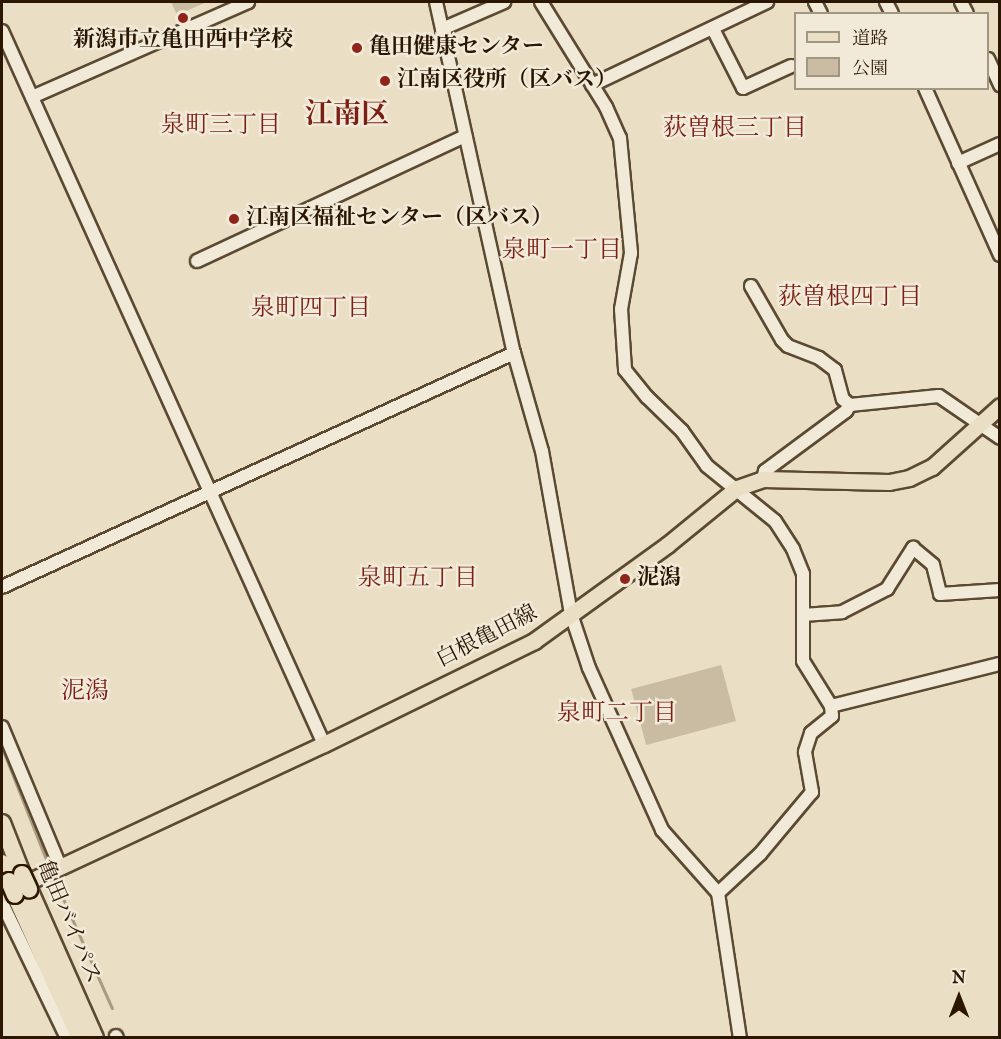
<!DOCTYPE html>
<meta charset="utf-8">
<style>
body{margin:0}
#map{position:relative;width:1001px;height:1039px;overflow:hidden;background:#eadec4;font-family:"IM FELL English","Noto Serif JP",serif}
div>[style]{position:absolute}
.green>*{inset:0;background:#cabca3;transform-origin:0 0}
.stream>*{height:3px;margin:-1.5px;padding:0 1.5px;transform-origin:1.5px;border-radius:1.5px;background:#a99a82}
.roads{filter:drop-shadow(2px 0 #5b4932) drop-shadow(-2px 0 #5b4932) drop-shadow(0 2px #5b4932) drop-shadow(0 -2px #5b4932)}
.minor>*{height:12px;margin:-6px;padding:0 6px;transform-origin:6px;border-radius:6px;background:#f1ead9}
.major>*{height:15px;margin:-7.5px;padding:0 7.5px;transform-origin:7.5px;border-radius:7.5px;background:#eadec4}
.highway>*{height:16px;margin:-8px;padding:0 8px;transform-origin:8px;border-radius:8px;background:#eadec4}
.bridges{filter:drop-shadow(2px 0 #2b1701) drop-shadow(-2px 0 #2b1701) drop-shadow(0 2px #2b1701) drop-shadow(0 -2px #2b1701)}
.highway-bridge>*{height:16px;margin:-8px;padding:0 8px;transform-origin:8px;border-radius:8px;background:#eadec4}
.dots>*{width:16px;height:16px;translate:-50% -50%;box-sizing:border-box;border:3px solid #f1ead9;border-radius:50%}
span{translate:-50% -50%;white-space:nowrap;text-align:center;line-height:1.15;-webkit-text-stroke:5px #f1ead9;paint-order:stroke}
.poi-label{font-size:22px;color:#2b1701;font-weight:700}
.left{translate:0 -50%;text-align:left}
.street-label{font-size:22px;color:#2b1701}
.neighbourhood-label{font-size:24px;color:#7a1f14}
.district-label{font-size:28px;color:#7a1f14;font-weight:700}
.frame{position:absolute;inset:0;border:3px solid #2b1701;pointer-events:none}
.legend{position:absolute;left:794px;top:12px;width:195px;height:78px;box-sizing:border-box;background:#f1ead9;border:2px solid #a29683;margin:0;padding:8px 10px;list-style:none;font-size:18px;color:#2b1701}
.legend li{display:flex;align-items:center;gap:12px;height:30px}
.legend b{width:30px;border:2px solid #a29683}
.north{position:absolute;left:929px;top:967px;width:60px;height:60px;-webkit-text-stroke:4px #f1ead9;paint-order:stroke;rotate:0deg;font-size:16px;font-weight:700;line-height:24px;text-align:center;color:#2b1701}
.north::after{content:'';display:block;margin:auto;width:21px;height:27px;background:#2b1701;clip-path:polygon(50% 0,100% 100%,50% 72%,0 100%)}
</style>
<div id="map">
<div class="green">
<i style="clip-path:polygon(171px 2px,207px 2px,177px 15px)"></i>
<i style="left:721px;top:665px;width:58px;height:93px;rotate:75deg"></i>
</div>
<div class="stream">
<i style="left:2px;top:748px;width:119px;rotate:68.4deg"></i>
<i style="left:56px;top:883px;width:137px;rotate:65.9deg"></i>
</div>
<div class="roads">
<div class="minor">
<i style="left:436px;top:2px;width:360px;rotate:77.5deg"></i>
<i style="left:514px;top:353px;width:102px;rotate:74.1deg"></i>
<i style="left:542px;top:451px;width:166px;rotate:79.9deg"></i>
<i style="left:571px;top:614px;width:57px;rotate:71.6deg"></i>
<i style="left:589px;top:668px;width:178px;rotate:65.7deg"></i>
<i style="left:662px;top:830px;width:84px;rotate:48.4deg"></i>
<i style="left:718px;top:893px;width:147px;rotate:81.4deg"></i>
<i style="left:541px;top:2px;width:123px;rotate:58.2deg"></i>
<i style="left:606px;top:107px;width:34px;rotate:66deg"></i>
<i style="left:620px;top:138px;width:116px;rotate:84.5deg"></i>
<i style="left:631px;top:253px;width:57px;rotate:100.1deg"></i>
<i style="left:621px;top:309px;width:61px;rotate:86.2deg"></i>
<i style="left:625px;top:370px;width:35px;rotate:51deg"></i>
<i style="left:647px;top:397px;width:49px;rotate:44.2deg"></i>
<i style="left:682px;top:431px;width:43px;rotate:54.5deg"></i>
<i style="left:707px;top:466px;width:87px;rotate:39deg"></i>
<i style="left:775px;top:521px;width:33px;rotate:57deg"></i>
<i style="left:793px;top:549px;width:27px;rotate:68deg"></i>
<i style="left:803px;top:574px;width:87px;rotate:90deg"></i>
<i style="left:803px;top:661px;width:53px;rotate:58.1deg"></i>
<i style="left:831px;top:706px;width:10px;rotate:84deg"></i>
<i style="left:832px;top:716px;width:27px;rotate:141deg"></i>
<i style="left:811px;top:733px;width:20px;rotate:108deg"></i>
<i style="left:805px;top:752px;width:41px;rotate:80.1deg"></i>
<i style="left:812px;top:792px;width:81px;rotate:130deg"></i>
<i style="left:760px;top:854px;width:57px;rotate:137.1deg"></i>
<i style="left:815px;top:2px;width:13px;rotate:63deg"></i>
<i style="left:886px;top:2px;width:13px;rotate:63deg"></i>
<i style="left:961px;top:2px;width:13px;rotate:63deg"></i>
<i style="left:442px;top:29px;width:68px;rotate:-23.5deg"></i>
<i style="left:713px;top:29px;width:66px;rotate:63deg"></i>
<i style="left:743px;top:88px;width:53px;rotate:-24.6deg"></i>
<i style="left:2px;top:31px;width:782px;rotate:65.7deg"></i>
<i style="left:988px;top:59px;width:29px;rotate:65deg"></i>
<i style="left:592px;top:85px;width:194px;rotate:-25.4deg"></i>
<i style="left:925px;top:88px;width:183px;rotate:65.8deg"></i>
<i style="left:32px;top:97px;width:236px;rotate:-23.7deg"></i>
<i style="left:958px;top:163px;width:46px;rotate:-24.3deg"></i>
<i style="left:197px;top:261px;width:296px;rotate:-25deg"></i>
<i style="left:751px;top:286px;width:62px;rotate:60.1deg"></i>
<i style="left:782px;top:340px;width:8px;rotate:45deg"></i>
<i style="left:788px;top:346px;width:33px;rotate:21deg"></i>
<i style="left:819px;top:358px;width:20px;rotate:37deg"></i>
<i style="left:835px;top:370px;width:30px;rotate:75deg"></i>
<i style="left:843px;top:399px;width:9px;rotate:41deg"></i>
<i style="left:763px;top:479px;width:8px;rotate:-76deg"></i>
<i style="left:765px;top:471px;width:101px;rotate:-36.5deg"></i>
<i style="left:846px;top:411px;width:7px;rotate:-56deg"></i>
<i style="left:850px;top:405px;width:89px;rotate:-5.8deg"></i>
<i style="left:939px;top:396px;width:74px;rotate:34.5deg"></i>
<i style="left:2px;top:587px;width:563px;rotate:-24.56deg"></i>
<i style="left:803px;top:615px;width:39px;rotate:-4deg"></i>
<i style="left:842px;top:612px;width:51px;rotate:-27.1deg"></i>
<i style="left:887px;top:589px;width:49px;rotate:-57.6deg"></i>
<i style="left:913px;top:548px;width:26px;rotate:40deg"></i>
<i style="left:933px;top:565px;width:30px;rotate:76deg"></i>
<i style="left:940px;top:594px;width:60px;rotate:-3.8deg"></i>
<i style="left:831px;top:706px;width:174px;rotate:-14deg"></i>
<i style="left:2px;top:727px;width:151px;rotate:67.4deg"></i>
<i style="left:2px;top:903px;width:150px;rotate:64.3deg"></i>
<i style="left:116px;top:1036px;width:2px;rotate:63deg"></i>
</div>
<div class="major">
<i style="left:2px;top:894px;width:355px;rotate:-25deg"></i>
<i style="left:324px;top:744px;width:234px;rotate:-26.1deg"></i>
<i style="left:534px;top:641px;width:164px;rotate:-35.8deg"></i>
<i style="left:667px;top:545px;width:90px;rotate:-39.2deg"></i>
<i style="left:737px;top:488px;width:28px;rotate:-19deg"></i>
<i style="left:763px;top:479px;width:126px;rotate:1.4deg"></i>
<i style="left:889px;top:482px;width:20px;rotate:-11deg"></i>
<i style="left:909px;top:478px;width:25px;rotate:-26deg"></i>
<i style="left:932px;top:467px;width:91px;rotate:-41.9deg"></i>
</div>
<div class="highway">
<i style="left:2px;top:823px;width:55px;rotate:68.6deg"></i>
<i style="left:2px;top:863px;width:19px;rotate:69deg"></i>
<i style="left:29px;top:889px;width:163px;rotate:66.1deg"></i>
<i style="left:15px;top:895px;width:157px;rotate:65.6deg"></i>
</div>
</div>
<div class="bridges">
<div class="highway-bridge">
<i style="left:22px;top:874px;width:17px;rotate:65deg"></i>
<i style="left:9px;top:881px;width:15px;rotate:67deg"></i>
</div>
</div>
<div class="dots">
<i style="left:183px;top:18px;background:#8f2418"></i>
<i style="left:357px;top:48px;background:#8f2418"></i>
<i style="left:385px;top:81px;background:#8f2418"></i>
<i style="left:234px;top:219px;background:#8f2418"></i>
<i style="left:625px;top:579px;background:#8f2418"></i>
</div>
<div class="poi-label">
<span style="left:183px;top:41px">新潟市立亀田西中学校</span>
<span class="left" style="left:369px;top:48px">亀田健康センター</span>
<span class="left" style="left:397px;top:81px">江南区役所（区バス）</span>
<span class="left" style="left:246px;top:219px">江南区福祉センター（区バス）</span>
<span class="left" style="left:637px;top:579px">泥潟</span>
</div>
<div class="street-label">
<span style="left:487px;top:637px;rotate:-27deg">白根亀田線</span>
<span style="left:68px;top:922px;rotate:67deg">亀田バイパス</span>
</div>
<div class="neighbourhood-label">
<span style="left:221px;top:126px">泉町三丁目</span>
<span style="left:735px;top:129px">荻曽根三丁目</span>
<span style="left:562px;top:251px">泉町一丁目</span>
<span style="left:850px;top:298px">荻曽根四丁目</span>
<span style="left:311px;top:309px">泉町四丁目</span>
<span style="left:418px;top:579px">泉町五丁目</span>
<span style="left:85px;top:692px">泥潟</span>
<span style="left:617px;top:714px">泉町二丁目</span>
</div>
<div class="district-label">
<span style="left:347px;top:116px">江南区</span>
</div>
<div class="frame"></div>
<ul class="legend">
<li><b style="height:8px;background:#eadec4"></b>道路</li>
<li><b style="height:16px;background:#cabca3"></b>公園</li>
</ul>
<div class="north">N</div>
</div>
